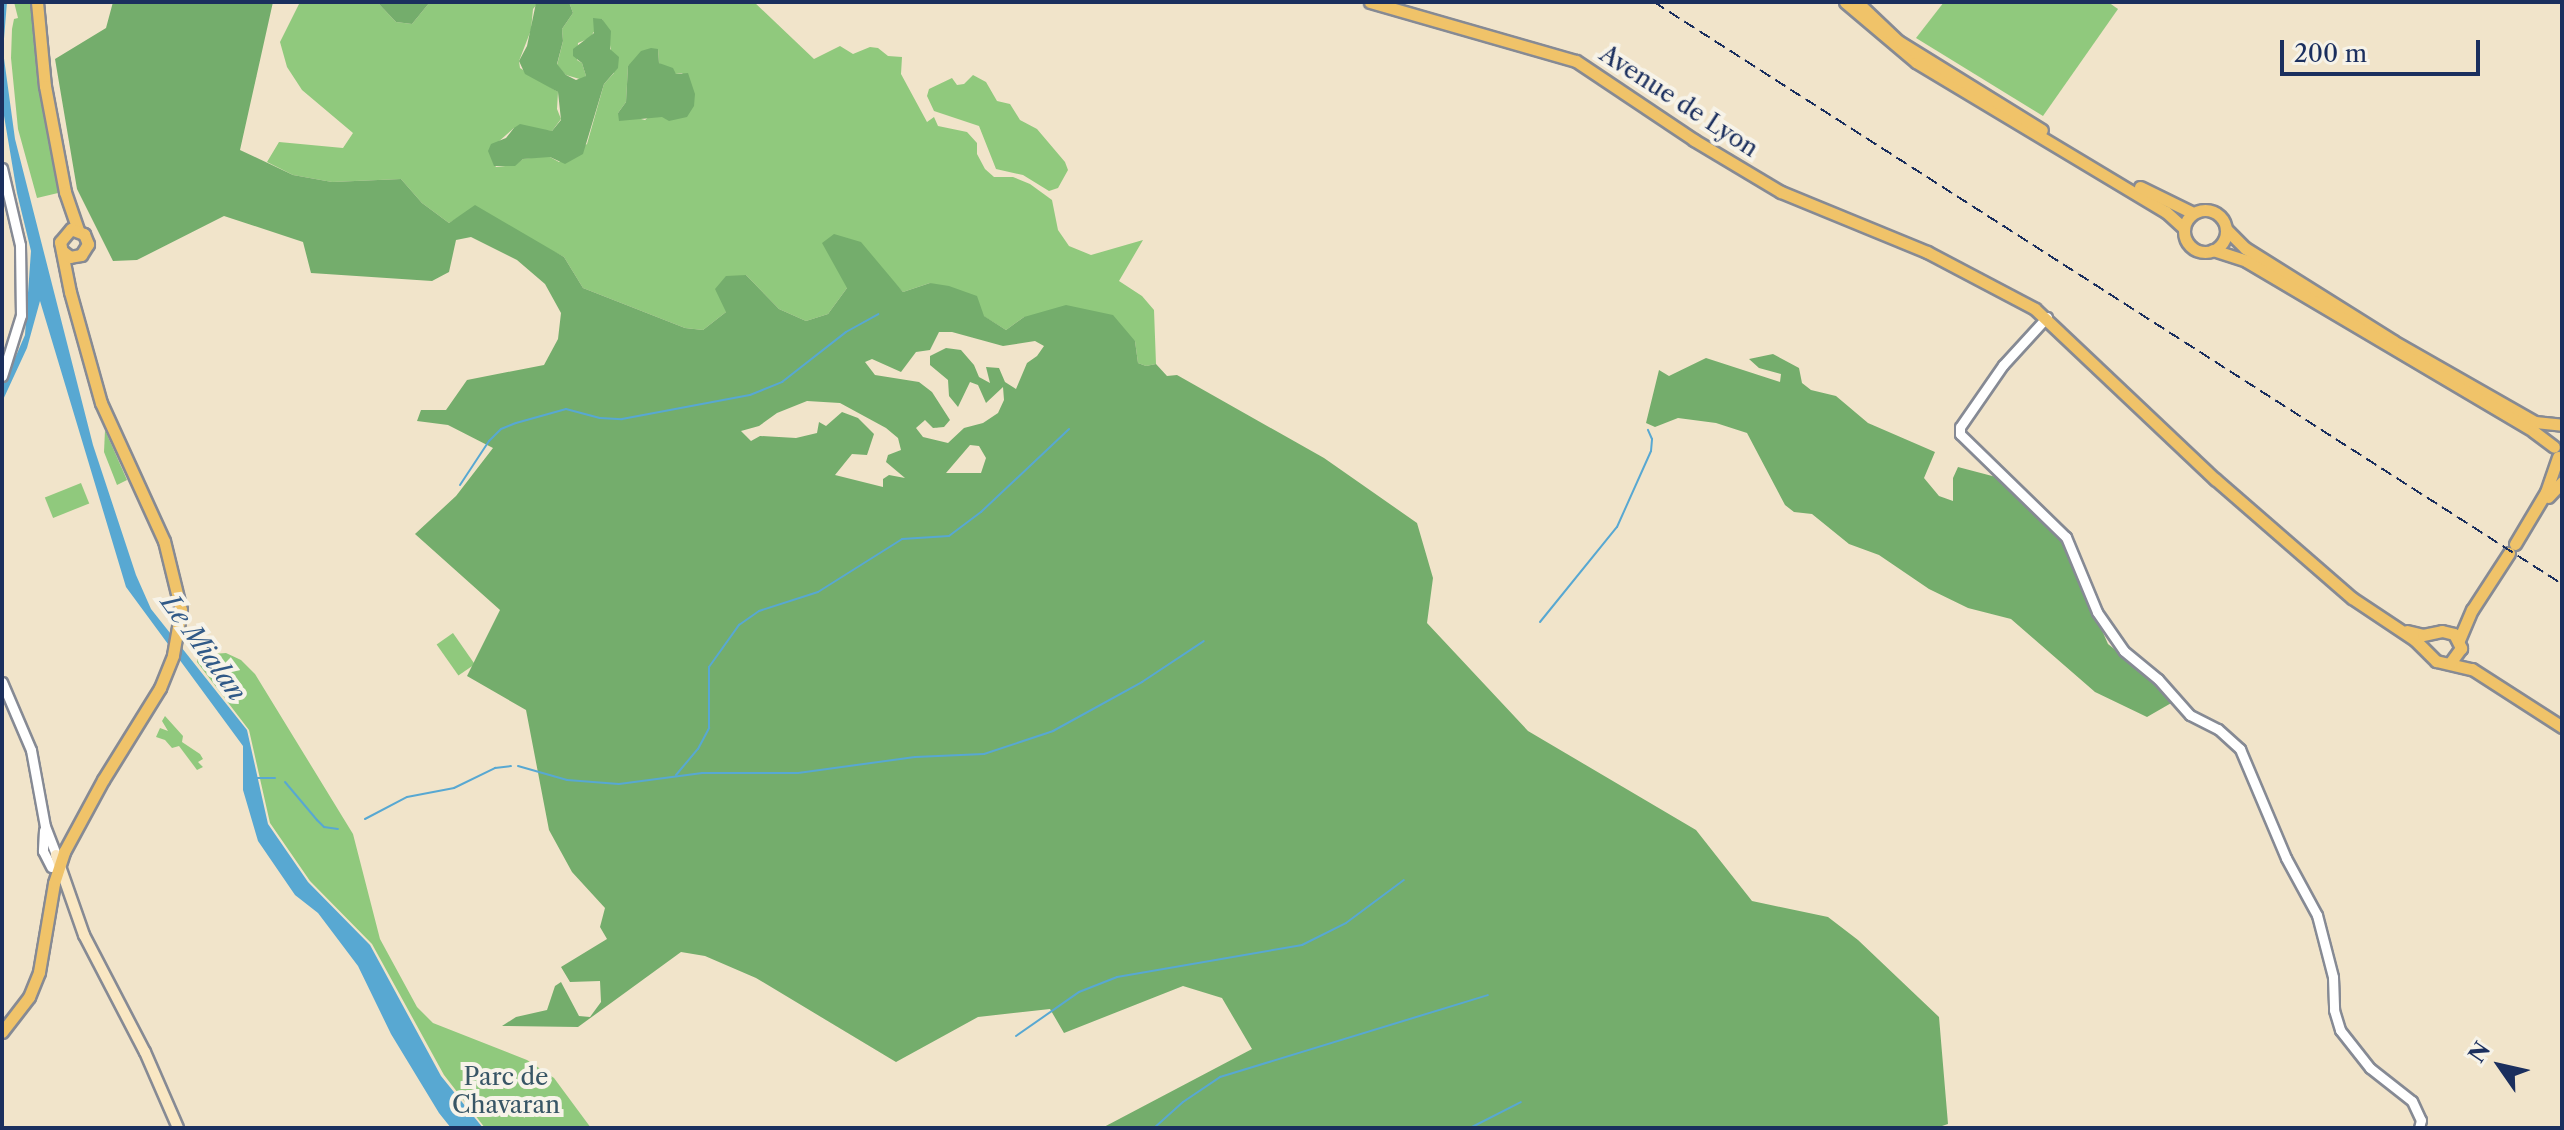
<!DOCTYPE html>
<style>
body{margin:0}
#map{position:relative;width:2564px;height:1130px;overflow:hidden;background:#f1e4ca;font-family:"Libre Caslon Text",serif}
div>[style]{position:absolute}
.green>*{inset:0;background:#90c97d;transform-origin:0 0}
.forest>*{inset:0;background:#74ad6c}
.water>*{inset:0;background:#58a8d2}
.stream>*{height:2px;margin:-1px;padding:0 1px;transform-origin:1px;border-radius:1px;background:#58a8d2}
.roads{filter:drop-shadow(2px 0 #868a94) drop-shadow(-2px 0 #868a94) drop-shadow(0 2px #868a94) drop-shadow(0 -2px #868a94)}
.tertiary>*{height:9px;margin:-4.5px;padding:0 4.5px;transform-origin:4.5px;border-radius:4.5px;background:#fff}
.secondary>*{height:10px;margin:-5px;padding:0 5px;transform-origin:5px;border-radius:5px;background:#f9e7c3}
.primary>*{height:11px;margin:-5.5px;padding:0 5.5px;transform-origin:5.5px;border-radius:5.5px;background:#f0c369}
.primary>.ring{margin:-5.5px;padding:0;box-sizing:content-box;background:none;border:11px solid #f0c369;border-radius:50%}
.rail>*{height:2px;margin-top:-1px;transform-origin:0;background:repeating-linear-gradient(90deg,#1b2f5e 0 12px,transparent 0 18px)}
span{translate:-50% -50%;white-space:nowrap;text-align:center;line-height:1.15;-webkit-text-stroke:8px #f7f3e8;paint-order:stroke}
.street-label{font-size:24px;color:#1b2f5e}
.park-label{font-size:24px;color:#385666}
.water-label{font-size:26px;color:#305987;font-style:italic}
.frame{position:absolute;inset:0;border:4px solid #1b2f5e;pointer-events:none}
.north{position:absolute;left:2460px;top:1026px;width:80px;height:80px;-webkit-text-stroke:6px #f7f3e8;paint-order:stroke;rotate:304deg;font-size:22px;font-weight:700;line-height:32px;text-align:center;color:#1b2f5e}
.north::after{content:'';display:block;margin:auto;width:28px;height:36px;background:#1b2f5e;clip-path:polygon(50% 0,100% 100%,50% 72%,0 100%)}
.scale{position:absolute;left:2280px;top:40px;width:200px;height:36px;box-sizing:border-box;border:4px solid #1b2f5e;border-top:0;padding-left:10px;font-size:24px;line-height:28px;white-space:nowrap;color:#1b2f5e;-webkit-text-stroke:6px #f7f3e8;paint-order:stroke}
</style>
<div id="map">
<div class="green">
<i style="clip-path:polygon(14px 2px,30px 2px,38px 87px,58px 193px,37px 198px,18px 129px,11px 58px,12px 29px,14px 19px,18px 18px)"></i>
<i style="clip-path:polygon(evenodd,300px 2px,377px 2px,396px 22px,412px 24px,430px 2px,539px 2px,533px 9px,531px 30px,519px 61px,520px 68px,558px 92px,557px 109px,561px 119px,552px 131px,514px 128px,497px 143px,492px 160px,496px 167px,515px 165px,523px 159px,539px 157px,550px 157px,559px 162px,587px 144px,604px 84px,614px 73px,608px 31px,602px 19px,590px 38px,578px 43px,577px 60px,582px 63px,586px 76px,583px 80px,566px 75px,557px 65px,563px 41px,562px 29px,573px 13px,569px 2px,754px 2px,814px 59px,840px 46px,853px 54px,870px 47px,878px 48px,888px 56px,902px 57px,901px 74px,927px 122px,934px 117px,938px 126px,967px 132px,977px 143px,977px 154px,985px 169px,994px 177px,1013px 177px,1030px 184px,1052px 200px,1058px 230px,1069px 246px,1091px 255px,1143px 240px,1119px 281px,1142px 296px,1154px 310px,1156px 364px,1146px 366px,1138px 363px,1135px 341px,1024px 317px,1006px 330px,930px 283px,903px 292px,889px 277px,847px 288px,828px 314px,806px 321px,779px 309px,746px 275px,726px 312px,703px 330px,685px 328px,583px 288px,564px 257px,533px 241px,459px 217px,449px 223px,422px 203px,401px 179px,332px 182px,293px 175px,267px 162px,279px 142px,343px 148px,353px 133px,302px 90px,287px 67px,280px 42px,300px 2px,658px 49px,659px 63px,676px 74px,682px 73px,691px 83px,645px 120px,618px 113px,626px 102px,628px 66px,658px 49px)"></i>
<i style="clip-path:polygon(1944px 2px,2108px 2px,2118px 9px,2043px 116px,1916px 38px)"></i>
<i style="clip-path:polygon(973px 75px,986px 82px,997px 101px,1010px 104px,1020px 120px,1037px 129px,1065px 162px,1068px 170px,1058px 188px,1049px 191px,1023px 175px,996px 169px,979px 126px,934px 111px,927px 96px,929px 89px,952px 78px,957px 85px,964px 84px)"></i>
<i style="clip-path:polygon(105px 430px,127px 480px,117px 485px,104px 452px)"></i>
<i style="left:81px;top:483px;width:22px;height:39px;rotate:68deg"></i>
<i style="left:453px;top:633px;width:38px;height:20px;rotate:55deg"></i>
<i style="clip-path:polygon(226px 653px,241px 660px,255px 674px,353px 834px,380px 939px,417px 1007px,433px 1023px,527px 1060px,554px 1078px,591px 1128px,485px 1128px,444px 1075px,372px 944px,310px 881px,270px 823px,249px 730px,197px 662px,199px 655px)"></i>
<i style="clip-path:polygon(165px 716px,183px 736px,182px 742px,200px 754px,203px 759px,198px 762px,203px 767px,197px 770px,179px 746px,172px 748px,165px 740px,156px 737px,160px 728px,168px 731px,162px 721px)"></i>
</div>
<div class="forest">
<i style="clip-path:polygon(evenodd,113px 2px,273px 2px,240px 150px,293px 175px,332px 182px,401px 179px,422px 203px,449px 223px,475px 205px,564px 257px,583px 288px,685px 328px,703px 330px,726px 312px,715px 289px,726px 276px,746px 275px,779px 309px,806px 321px,828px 314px,847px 288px,822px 243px,834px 234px,861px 242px,903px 292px,930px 283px,949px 286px,977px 296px,984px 316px,1006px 330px,1024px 317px,1066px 305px,1113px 315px,1135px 341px,1138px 363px,1146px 366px,1156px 364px,1167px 376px,1177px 375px,1324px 458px,1417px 523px,1433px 578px,1427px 623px,1528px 731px,1696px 830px,1752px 901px,1828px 917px,1858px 940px,1939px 1017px,1948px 1124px,1936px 1128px,1102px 1128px,1252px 1049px,1222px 998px,1183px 986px,1064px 1033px,1050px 1009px,978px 1017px,896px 1062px,756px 978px,705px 956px,681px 952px,578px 1027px,502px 1026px,516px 1017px,547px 1010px,555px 986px,561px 982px,579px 1016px,590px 1017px,601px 1002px,600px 981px,570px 982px,561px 967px,607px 939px,600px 927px,605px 908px,572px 872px,549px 830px,526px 710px,467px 676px,500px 610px,415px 534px,456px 496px,493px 448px,448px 425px,417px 421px,421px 410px,446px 410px,467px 380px,544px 365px,558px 339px,561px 313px,545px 284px,517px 260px,471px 237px,456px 240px,449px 272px,432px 281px,311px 273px,303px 242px,224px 216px,137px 260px,113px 261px,77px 189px,55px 59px,106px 28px,113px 2px,939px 332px,952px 332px,1003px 346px,1035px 341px,1044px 346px,1037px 356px,1027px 363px,1016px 389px,1005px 382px,999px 368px,986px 367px,990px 383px,979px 377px,974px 365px,961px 350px,946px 348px,930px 356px,930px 365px,948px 380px,949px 396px,958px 407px,970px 382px,978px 385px,986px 403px,1003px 387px,1004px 400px,998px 413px,983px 423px,964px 428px,948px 443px,923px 437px,916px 428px,925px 420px,933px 428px,944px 427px,950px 420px,932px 392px,919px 382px,875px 375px,865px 362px,872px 359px,901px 372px,916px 352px,930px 350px,939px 332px,113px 2px,807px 401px,840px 403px,886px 428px,898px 438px,901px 450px,888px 455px,886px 462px,905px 478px,889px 475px,883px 479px,883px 487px,835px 475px,852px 454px,867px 455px,874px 434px,858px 418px,842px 412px,826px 426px,819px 422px,817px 433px,796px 438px,760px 436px,751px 441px,741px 431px,759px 426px,777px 413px,807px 401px,113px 2px,970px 445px,979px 446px,986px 458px,981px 473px,946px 473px,970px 445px)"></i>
<i style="clip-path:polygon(377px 2px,430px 2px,412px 24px,396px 22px)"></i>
<i style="clip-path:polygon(569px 2px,573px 13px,562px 29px,563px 41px,557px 64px,566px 75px,576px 80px,586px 76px,582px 63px,573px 56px,573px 49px,594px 33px,593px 18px,602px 19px,611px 31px,610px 49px,619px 57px,618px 68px,604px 84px,583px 154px,565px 164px,550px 157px,523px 159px,515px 166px,494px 166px,488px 151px,491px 144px,506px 138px,514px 128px,520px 124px,552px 131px,561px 120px,558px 92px,525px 74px,519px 61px,527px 46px,536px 3px)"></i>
<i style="clip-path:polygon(651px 48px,658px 49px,659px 63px,673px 68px,676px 74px,688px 73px,695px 94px,694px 106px,687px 117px,669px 121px,662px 117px,619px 121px,618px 113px,626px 102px,628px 66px,641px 51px)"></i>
<i style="clip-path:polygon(1773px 354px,1799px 368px,1802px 383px,1811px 390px,1836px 396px,1868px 423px,1935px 452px,1924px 478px,1939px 496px,1953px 501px,1953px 478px,1958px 467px,1996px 477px,2047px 520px,2061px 537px,2108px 644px,2151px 678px,2173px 702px,2147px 717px,2095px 692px,2011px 619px,1968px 608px,1929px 589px,1879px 555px,1849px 544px,1812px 514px,1794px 512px,1785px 505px,1747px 433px,1716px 423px,1678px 418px,1655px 427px,1646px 423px,1659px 370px,1669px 376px,1706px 358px,1780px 382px,1781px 374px,1759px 368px,1749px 359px)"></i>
</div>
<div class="water">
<i style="clip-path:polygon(2px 2px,7px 2px,3px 51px,15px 139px,93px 445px,136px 575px,151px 609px,247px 730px,268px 824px,308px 882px,370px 945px,441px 1076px,483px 1128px,451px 1128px,439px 1113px,391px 1034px,358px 966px,318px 913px,295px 895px,258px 841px,243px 790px,243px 746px,126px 587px,40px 301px,27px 348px,2px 402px,2px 388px,25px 335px,31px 251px,17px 193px,2px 104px)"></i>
</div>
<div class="stream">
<i style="left:460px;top:485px;width:53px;rotate:-56.6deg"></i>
<i style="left:489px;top:441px;width:17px;rotate:-45deg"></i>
<i style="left:501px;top:429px;width:16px;rotate:-22deg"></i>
<i style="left:516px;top:423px;width:52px;rotate:-15.6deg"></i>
<i style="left:566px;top:409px;width:35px;rotate:15deg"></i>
<i style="left:600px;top:418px;width:22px;rotate:3deg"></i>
<i style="left:622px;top:419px;width:130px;rotate:-10.6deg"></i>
<i style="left:750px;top:395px;width:35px;rotate:-22deg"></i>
<i style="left:782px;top:382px;width:81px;rotate:-38deg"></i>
<i style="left:846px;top:332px;width:37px;rotate:-29deg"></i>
<i style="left:1540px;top:622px;width:122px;rotate:-51deg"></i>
<i style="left:1617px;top:527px;width:83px;rotate:-65.9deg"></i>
<i style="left:1651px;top:451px;width:12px;rotate:-85deg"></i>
<i style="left:1652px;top:439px;width:10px;rotate:-114deg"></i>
<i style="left:518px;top:766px;width:51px;rotate:15.9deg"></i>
<i style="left:567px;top:780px;width:52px;rotate:4.4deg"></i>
<i style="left:619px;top:784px;width:84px;rotate:-7.5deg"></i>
<i style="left:702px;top:773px;width:96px"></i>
<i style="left:798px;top:773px;width:118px;rotate:-7.8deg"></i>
<i style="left:915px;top:757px;width:69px;rotate:-2.5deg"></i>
<i style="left:984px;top:754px;width:73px;rotate:-18.4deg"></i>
<i style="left:1053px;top:731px;width:102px;rotate:-28.8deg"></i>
<i style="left:1142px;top:682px;width:74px;rotate:-33.5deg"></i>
<i style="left:676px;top:775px;width:34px;rotate:-50deg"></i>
<i style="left:698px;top:749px;width:24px;rotate:-62deg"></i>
<i style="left:709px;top:728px;width:61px;rotate:-90deg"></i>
<i style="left:709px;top:667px;width:52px;rotate:-54.5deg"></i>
<i style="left:739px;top:625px;width:24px;rotate:-35deg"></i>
<i style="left:759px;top:611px;width:62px;rotate:-17.9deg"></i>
<i style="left:818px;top:592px;width:99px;rotate:-32.2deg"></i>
<i style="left:902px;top:539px;width:47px;rotate:-3.7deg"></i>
<i style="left:949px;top:536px;width:40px;rotate:-37deg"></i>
<i style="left:981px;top:512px;width:121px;rotate:-43.3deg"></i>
<i style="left:257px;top:778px;width:18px"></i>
<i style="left:285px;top:782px;width:50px;rotate:49.9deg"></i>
<i style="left:317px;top:820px;width:10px;rotate:45deg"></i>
<i style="left:324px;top:827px;width:14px;rotate:8deg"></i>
<i style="left:365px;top:819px;width:47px;rotate:-27.6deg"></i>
<i style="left:407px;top:797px;width:48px;rotate:-10.8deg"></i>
<i style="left:454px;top:788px;width:46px;rotate:-26deg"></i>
<i style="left:495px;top:768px;width:16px;rotate:-7deg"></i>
<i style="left:1016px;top:1036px;width:77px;rotate:-34.9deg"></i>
<i style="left:1079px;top:992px;width:41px;rotate:-21.5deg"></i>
<i style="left:1117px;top:977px;width:188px;rotate:-9.8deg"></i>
<i style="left:1302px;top:945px;width:49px;rotate:-26.6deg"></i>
<i style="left:1346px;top:923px;width:72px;rotate:-36.6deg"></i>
<i style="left:1154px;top:1128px;width:39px;rotate:-42deg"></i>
<i style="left:1183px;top:1102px;width:45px;rotate:-34deg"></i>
<i style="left:1220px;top:1077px;width:280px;rotate:-17deg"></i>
<i style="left:1470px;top:1128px;width:57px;rotate:-27deg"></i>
</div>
<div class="roads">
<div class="tertiary">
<i style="left:2px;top:168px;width:79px;rotate:76.8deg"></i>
<i style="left:20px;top:245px;width:70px;rotate:89.2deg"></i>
<i style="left:21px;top:315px;width:64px;rotate:107.3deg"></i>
<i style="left:2047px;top:317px;width:65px;rotate:132.5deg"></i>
<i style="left:2003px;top:365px;width:75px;rotate:124.7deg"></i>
<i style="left:1960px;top:427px;width:7px;rotate:90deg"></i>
<i style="left:1960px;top:434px;width:148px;rotate:44.2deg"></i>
<i style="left:2066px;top:537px;width:81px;rotate:67.5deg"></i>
<i style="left:2097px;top:612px;width:47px;rotate:55.3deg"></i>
<i style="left:2124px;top:651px;width:44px;rotate:39.5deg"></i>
<i style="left:2158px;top:679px;width:48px;rotate:48.4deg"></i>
<i style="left:2190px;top:715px;width:31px;rotate:27deg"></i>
<i style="left:2218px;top:729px;width:30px;rotate:42deg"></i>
<i style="left:2240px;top:749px;width:118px;rotate:67.1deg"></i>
<i style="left:2286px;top:858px;width:65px;rotate:61.5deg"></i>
<i style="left:2317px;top:915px;width:64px;rotate:75.5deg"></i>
<i style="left:2333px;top:977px;width:33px;rotate:88deg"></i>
<i style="left:2334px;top:1010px;width:21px;rotate:73deg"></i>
<i style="left:2340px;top:1030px;width:48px;rotate:51.7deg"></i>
<i style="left:2370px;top:1068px;width:53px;rotate:38.2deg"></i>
<i style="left:2412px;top:1101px;width:21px;rotate:65deg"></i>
<i style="left:2421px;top:1120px;width:8px;rotate:104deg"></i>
<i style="left:2px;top:682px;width:74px;rotate:66.9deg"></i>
<i style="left:31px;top:750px;width:77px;rotate:79.6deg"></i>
<i style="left:45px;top:826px;width:31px;rotate:69deg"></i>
<i style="left:44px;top:830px;width:21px;rotate:93deg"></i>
<i style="left:43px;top:851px;width:18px;rotate:63deg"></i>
</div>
<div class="secondary">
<i style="left:56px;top:855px;width:85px;rotate:70.7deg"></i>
<i style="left:84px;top:935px;width:132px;rotate:62.5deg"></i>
<i style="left:145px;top:1052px;width:83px;rotate:66.5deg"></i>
</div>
<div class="primary">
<i style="left:37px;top:2px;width:84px;rotate:84.6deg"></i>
<i style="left:45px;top:86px;width:108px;rotate:79.3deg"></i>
<i style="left:65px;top:192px;width:40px;rotate:71.1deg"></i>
<i style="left:1370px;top:2px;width:214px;rotate:16deg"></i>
<i style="left:1576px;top:61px;width:142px;rotate:33.8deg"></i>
<i style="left:1694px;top:140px;width:101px;rotate:30.9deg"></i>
<i style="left:1781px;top:192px;width:158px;rotate:22.3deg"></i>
<i style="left:1927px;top:252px;width:122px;rotate:27.8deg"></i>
<i style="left:2035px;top:309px;width:248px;rotate:43.4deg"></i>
<i style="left:2215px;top:479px;width:181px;rotate:41deg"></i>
<i style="left:2352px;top:598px;width:76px;rotate:33.7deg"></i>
<i style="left:2415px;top:640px;width:30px;rotate:45deg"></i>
<i style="left:2436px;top:661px;width:37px;rotate:13deg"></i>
<i style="left:2472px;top:669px;width:107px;rotate:32.8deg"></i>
<i style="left:1845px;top:2px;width:93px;rotate:40.2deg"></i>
<i style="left:1916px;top:62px;width:292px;rotate:31deg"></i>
<i style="left:2166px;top:212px;width:24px;rotate:42deg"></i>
<i style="left:1857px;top:2px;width:57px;rotate:43.6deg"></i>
<i style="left:1898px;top:41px;width:169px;rotate:31.7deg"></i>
<i style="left:2140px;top:187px;width:59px;rotate:26.1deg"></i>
<i class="ring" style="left:2184px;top:210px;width:31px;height:31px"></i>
<i style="left:2226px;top:229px;width:27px;rotate:45deg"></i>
<i style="left:2245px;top:248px;width:175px;rotate:32.1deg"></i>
<i style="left:2393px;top:341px;width:163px;rotate:29.7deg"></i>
<i style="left:2535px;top:422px;width:27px;rotate:6deg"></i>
<i style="left:2213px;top:250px;width:35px;rotate:18deg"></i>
<i style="left:2246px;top:261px;width:334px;rotate:30.6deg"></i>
<i style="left:2533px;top:431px;width:26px;rotate:37deg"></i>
<i style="left:2548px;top:497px;width:21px;rotate:-47deg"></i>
<i style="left:2515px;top:544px;width:61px;rotate:-59.2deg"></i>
<i style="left:2546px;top:492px;width:37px;rotate:-71deg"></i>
<i style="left:2407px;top:631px;width:16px;rotate:14deg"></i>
<i style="left:2423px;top:635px;width:19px;rotate:-12deg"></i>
<i style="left:2442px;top:631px;width:12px;rotate:14deg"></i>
<i style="left:2454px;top:634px;width:16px;rotate:63deg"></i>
<i style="left:2461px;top:648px;width:17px;rotate:126deg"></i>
<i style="left:2459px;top:640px;width:33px;rotate:-67deg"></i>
<i style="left:2472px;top:610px;width:68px;rotate:-57deg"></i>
<i style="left:2px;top:1032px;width:44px;rotate:-52.4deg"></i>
<i style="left:29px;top:997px;width:27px;rotate:-68deg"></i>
<i style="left:39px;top:972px;width:90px;rotate:-80.4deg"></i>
<i style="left:54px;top:883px;width:33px;rotate:-72deg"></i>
<i style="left:64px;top:852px;width:82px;rotate:-61.6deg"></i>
<i style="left:103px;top:780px;width:108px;rotate:-58.2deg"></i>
<i style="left:160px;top:688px;width:35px;rotate:-68deg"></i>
<i style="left:173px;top:655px;width:46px;rotate:-79.9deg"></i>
<i style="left:181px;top:610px;width:71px;rotate:-103.8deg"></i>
<i style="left:164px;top:541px;width:152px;rotate:-114.5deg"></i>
<i style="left:101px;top:403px;width:115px;rotate:-105.6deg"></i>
<i style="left:70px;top:292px;width:51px;rotate:-101.3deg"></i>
<i style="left:60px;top:242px;width:17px;rotate:-50deg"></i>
<i style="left:71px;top:229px;width:14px;rotate:21deg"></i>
<i style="left:84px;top:234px;width:11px;rotate:68deg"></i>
<i style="left:88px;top:244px;width:13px;rotate:122deg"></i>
<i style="left:81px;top:255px;width:11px;rotate:170deg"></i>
<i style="left:70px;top:257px;width:10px;rotate:-143deg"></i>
</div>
</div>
<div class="rail">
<i style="left:1654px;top:2px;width:1079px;rotate:32.66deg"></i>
</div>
<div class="street-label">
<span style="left:1679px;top:101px;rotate:33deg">Avenue de Lyon</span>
</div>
<div class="park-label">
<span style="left:506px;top:1091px">Parc de<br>Chavaran</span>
</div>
<div class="water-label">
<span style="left:203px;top:648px;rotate:54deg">Le Mialan</span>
</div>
<div class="frame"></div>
<div class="north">N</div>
<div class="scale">200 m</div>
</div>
